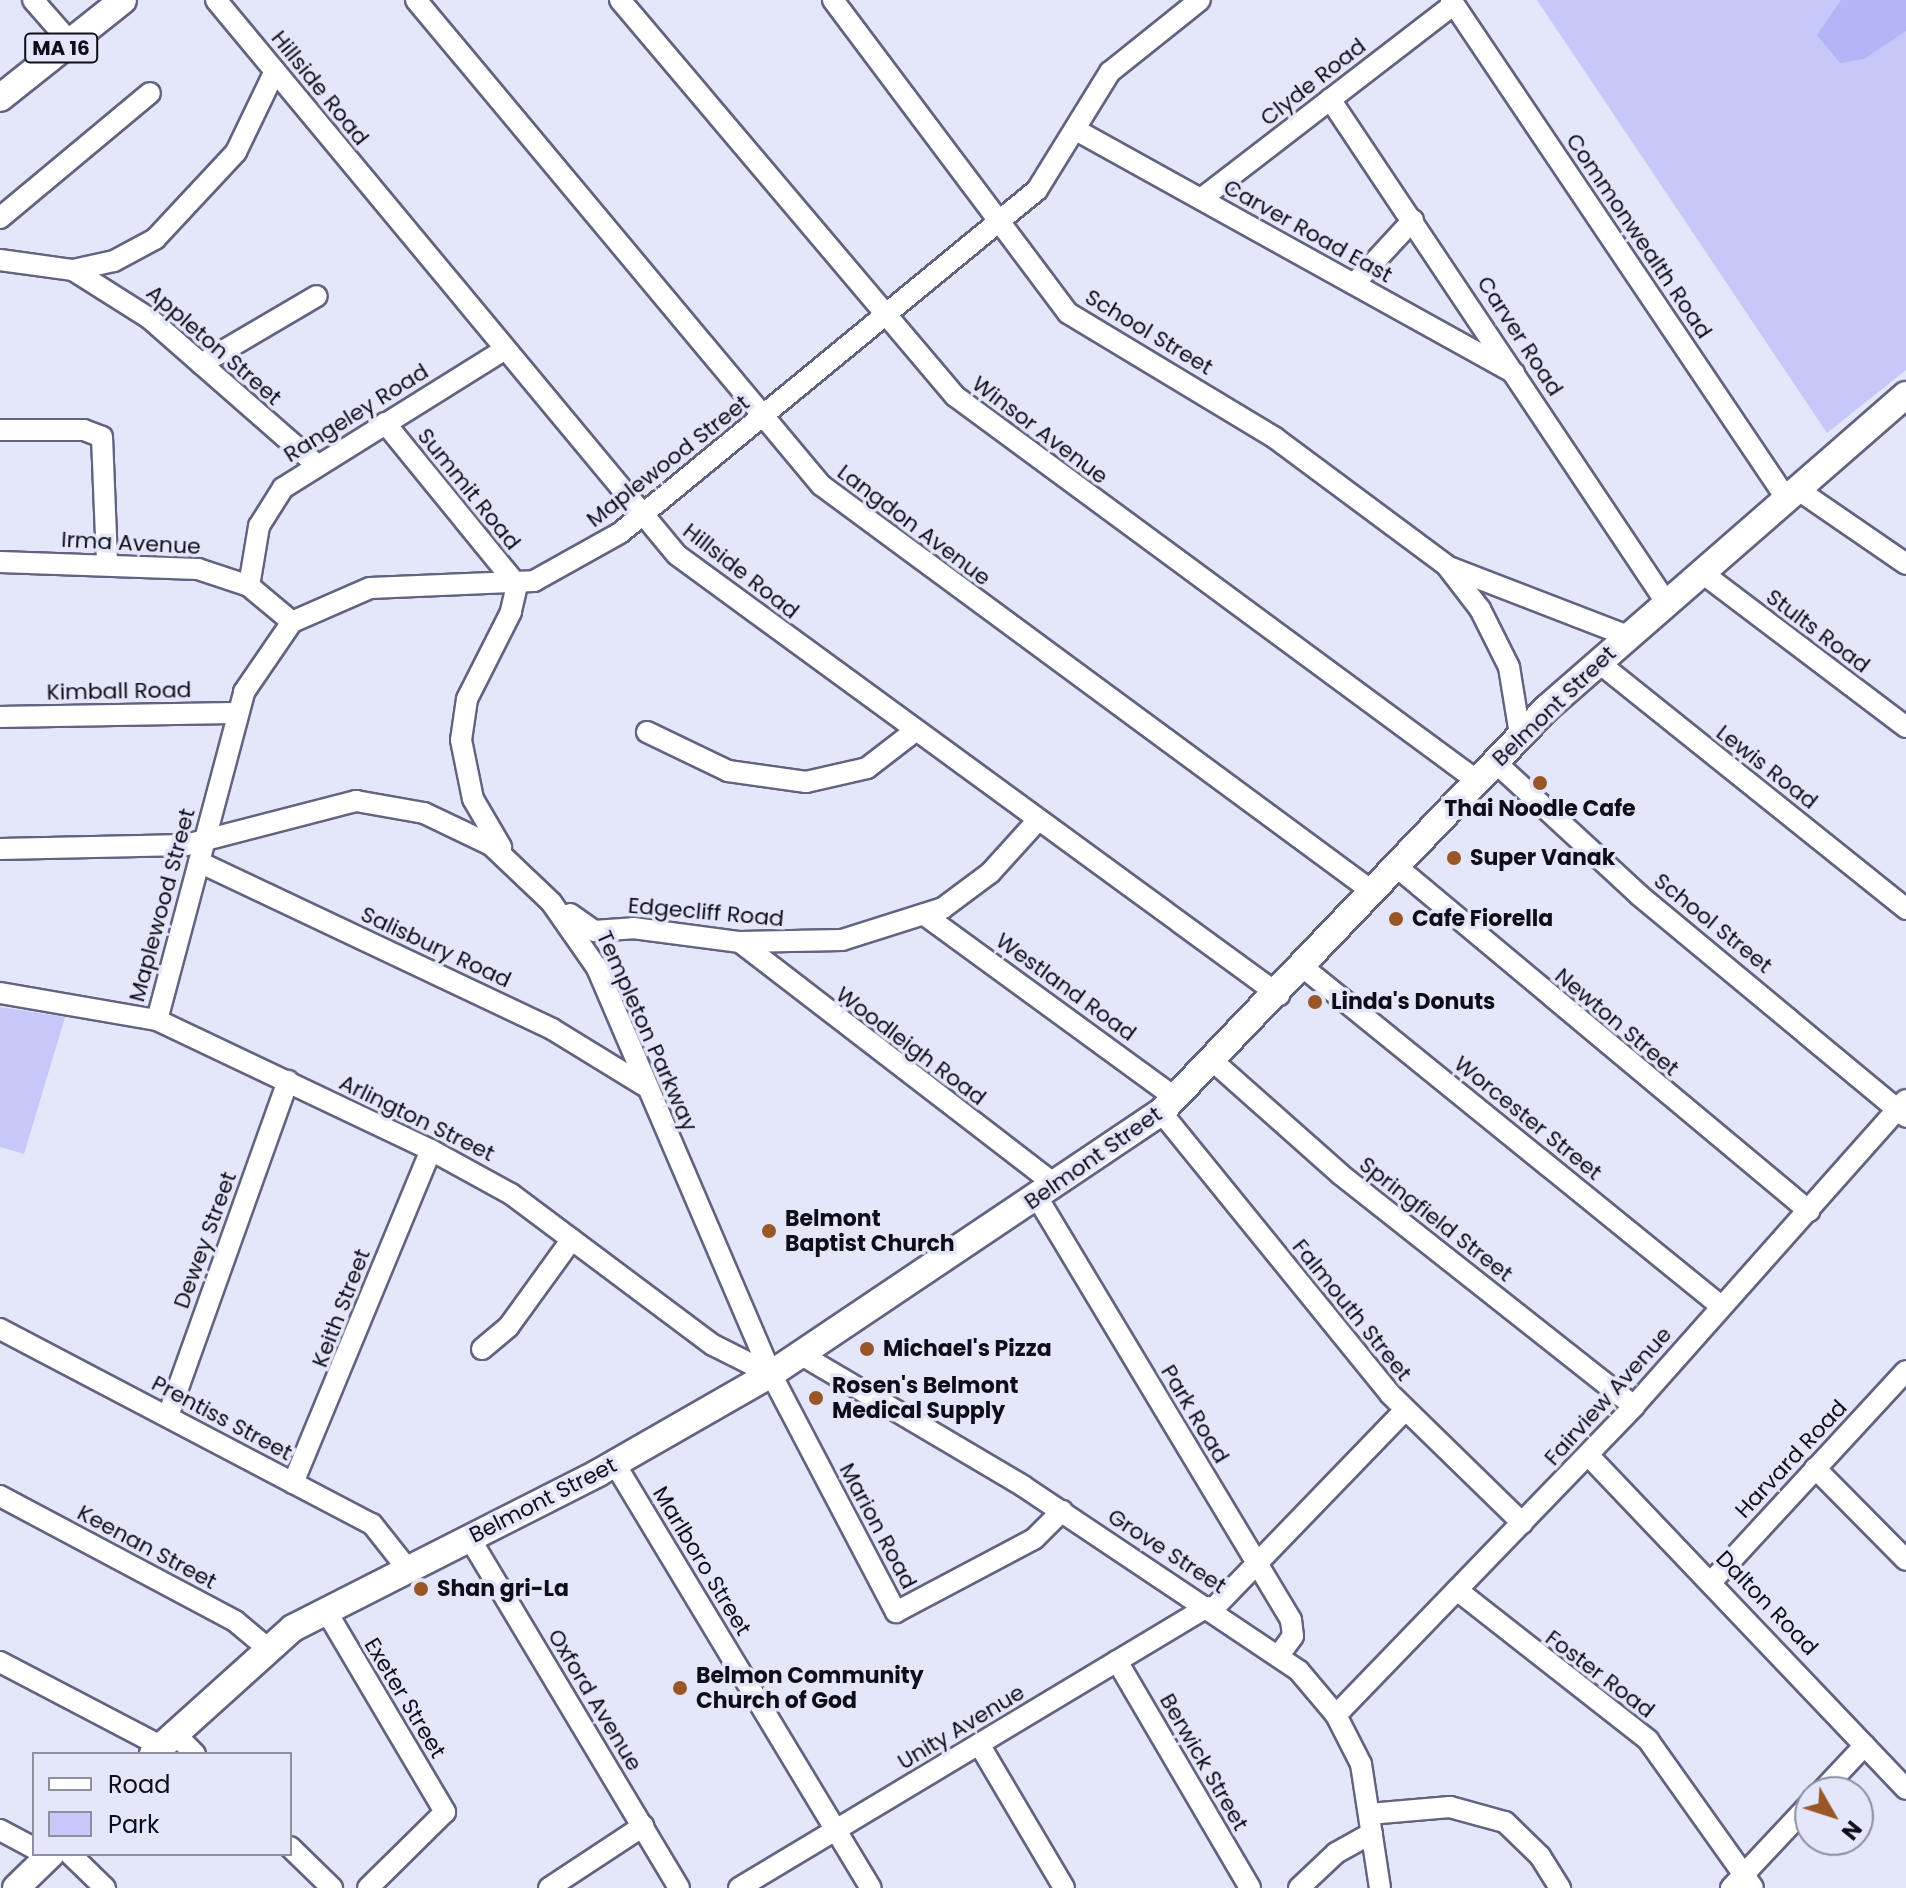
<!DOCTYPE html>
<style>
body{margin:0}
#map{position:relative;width:1906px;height:1888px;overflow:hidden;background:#e4e6fa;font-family:Poppins,sans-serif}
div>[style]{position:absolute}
.green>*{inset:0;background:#c5c8f9}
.water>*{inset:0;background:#b3b5f7}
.roads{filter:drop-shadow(2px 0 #626380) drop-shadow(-2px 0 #626380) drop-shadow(0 2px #626380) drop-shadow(0 -2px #626380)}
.minor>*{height:20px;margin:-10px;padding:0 10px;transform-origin:10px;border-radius:10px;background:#fff}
.major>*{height:26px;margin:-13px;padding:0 13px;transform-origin:13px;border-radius:13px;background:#fff}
.dots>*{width:22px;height:22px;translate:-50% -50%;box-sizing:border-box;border:4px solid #e4e6fa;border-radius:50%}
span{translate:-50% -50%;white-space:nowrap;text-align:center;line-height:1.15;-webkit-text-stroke:7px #e4e6fa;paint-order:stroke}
.shield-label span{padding:2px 6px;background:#e4e6fa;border:2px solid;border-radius:6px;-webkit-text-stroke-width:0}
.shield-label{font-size:20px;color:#0d0e18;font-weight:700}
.street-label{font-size:22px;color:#0d0e18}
.poi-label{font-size:22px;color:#0d0e18;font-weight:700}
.left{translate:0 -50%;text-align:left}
.legend{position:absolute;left:32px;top:1752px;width:260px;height:104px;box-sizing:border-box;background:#e4e6fa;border:2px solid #8e90a0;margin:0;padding:10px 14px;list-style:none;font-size:24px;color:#0d0e18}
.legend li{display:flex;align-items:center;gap:16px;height:40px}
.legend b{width:40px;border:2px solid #8e90a0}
.north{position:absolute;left:1794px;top:1776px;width:80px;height:80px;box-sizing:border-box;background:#e4e6fa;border:2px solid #8e90a0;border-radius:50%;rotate:129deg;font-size:22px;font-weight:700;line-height:32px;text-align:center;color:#0d0e18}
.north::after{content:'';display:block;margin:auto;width:28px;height:36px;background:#995626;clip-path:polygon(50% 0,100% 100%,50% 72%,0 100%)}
</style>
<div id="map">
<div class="green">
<i style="clip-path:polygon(1537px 0,1906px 0,1906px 370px,1827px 433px)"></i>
<i style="clip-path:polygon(0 1007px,65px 1017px,24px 1154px,0 1147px)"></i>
</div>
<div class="water">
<i style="clip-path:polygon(1841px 0,1906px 0,1906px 31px,1864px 59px,1840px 63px,1817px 35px)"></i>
</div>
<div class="roads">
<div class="minor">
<i style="left:33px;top:0;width:55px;rotate:48.7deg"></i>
<i style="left:216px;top:0;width:721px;rotate:50.29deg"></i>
<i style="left:677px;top:555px;width:746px;rotate:36.16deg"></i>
<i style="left:416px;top:0;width:632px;rotate:50.14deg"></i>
<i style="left:821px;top:485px;width:686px;rotate:36.4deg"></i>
<i style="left:620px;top:0;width:519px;rotate:49.77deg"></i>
<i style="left:955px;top:396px;width:647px;rotate:36.39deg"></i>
<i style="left:833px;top:0;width:391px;rotate:53.1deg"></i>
<i style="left:1068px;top:313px;width:242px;rotate:31.1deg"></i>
<i style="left:1275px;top:438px;width:213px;rotate:36.6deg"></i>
<i style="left:1446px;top:565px;width:56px;rotate:52.3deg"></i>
<i style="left:1480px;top:609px;width:65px;rotate:63.4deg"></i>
<i style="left:1509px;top:667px;width:68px;rotate:80.7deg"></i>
<i style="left:1451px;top:0;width:600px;rotate:56.07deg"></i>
<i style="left:1330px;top:99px;width:605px;rotate:56.26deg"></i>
<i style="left:1076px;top:130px;width:501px;rotate:29.02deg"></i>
<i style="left:1201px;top:199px;width:319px;rotate:-37.6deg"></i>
<i style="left:0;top:218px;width:195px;rotate:-39.8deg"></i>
<i style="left:0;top:260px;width:74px;rotate:7.8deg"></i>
<i style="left:73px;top:270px;width:42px;rotate:-12.4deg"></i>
<i style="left:114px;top:261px;width:47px;rotate:-28.2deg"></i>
<i style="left:155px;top:239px;width:119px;rotate:-47deg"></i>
<i style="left:236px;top:152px;width:90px;rotate:-64.3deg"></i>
<i style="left:73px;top:270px;width:90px;rotate:32.3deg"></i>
<i style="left:149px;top:318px;width:223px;rotate:41.2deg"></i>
<i style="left:1354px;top:284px;width:87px;rotate:-47.3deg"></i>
<i style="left:201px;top:364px;width:134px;rotate:-30.4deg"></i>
<i style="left:385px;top:423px;width:209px;rotate:50.8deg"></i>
<i style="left:517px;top:585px;width:28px;rotate:103deg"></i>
<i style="left:511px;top:612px;width:97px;rotate:116.8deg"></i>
<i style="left:467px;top:699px;width:41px;rotate:98.3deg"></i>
<i style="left:461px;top:740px;width:60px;rotate:78.5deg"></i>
<i style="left:473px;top:799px;width:56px;rotate:59.7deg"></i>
<i style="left:0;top:430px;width:84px"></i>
<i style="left:84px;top:430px;width:19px;rotate:21deg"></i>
<i style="left:102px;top:437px;width:125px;rotate:87.7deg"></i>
<i style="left:1797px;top:489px;width:132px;rotate:34.5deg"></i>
<i style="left:0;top:562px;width:198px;rotate:2deg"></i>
<i style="left:198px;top:569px;width:54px;rotate:18.4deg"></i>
<i style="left:249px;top:586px;width:56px;rotate:39.9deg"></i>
<i style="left:1449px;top:567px;width:192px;rotate:21.1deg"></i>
<i style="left:1701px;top:572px;width:257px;rotate:37.1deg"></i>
<i style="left:249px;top:586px;width:61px;rotate:-80.5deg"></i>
<i style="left:259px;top:526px;width:45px;rotate:-57.7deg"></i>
<i style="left:283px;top:488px;width:261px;rotate:-32deg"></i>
<i style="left:1598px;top:662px;width:395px;rotate:38.7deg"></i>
<i style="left:0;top:717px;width:238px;rotate:-1deg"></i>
<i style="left:647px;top:732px;width:90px;rotate:25.7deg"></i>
<i style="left:728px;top:771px;width:79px;rotate:8deg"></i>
<i style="left:806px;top:782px;width:63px;rotate:-12.9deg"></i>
<i style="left:867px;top:768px;width:61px;rotate:-37.6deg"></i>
<i style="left:1495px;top:762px;width:196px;rotate:42.7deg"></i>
<i style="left:1639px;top:895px;width:347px;rotate:39.7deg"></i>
<i style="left:0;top:849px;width:186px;rotate:-1.2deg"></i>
<i style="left:186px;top:845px;width:176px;rotate:-14.5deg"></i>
<i style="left:356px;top:801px;width:69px;rotate:10deg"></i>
<i style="left:424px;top:813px;width:74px;rotate:25.5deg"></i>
<i style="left:491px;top:845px;width:83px;rotate:43.5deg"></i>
<i style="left:551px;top:902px;width:80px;rotate:55.1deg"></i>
<i style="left:597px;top:968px;width:442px;rotate:66.8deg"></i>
<i style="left:771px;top:1374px;width:269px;rotate:62.3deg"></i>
<i style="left:896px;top:1612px;width:156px;rotate:-27.9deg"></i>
<i style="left:1034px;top:1539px;width:40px;rotate:-45deg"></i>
<i style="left:199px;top:862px;width:391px;rotate:25.3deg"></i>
<i style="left:552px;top:1029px;width:109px;rotate:31.5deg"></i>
<i style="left:1397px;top:867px;width:537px;rotate:39.86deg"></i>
<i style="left:570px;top:914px;width:29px;rotate:35deg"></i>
<i style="left:594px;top:931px;width:39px;rotate:-4deg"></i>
<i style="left:633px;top:928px;width:108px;rotate:7.5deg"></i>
<i style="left:740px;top:942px;width:102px;rotate:-1.1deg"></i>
<i style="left:842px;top:940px;width:106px;rotate:-17.6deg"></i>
<i style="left:943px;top:908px;width:59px;rotate:-36.7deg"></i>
<i style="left:990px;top:873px;width:72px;rotate:-47.8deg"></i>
<i style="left:926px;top:916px;width:309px;rotate:36.1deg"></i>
<i style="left:740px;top:942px;width:399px;rotate:37.6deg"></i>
<i style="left:1304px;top:968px;width:537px;rotate:39.03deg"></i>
<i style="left:0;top:993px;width:159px;rotate:9.8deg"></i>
<i style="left:157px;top:1020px;width:303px;rotate:25.4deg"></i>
<i style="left:431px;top:1150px;width:91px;rotate:28.8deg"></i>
<i style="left:511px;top:1194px;width:252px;rotate:36.8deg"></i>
<i style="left:713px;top:1345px;width:65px;rotate:26.6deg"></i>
<i style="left:157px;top:1020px;width:339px;rotate:-75.1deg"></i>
<i style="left:244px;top:692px;width:85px;rotate:-55.6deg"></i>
<i style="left:292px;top:622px;width:85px;rotate:-23.6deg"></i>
<i style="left:370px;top:588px;width:164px;rotate:-2.4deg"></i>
<i style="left:534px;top:581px;width:98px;rotate:-29.2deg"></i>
<i style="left:620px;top:533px;width:540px;rotate:-39.44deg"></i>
<i style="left:1037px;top:190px;width:139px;rotate:-58.3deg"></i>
<i style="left:1110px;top:72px;width:115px;rotate:-38.7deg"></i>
<i style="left:1214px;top:1062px;width:169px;rotate:41.6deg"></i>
<i style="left:1340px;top:1174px;width:375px;rotate:38.3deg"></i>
<i style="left:1161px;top:1112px;width:363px;rotate:50.9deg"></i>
<i style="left:1390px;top:1394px;width:185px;rotate:44.3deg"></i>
<i style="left:1037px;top:1197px;width:493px;rotate:59deg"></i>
<i style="left:1291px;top:1620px;width:16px;rotate:83deg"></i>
<i style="left:1293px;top:1636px;width:24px;rotate:126deg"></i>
<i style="left:0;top:1329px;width:420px;rotate:27.7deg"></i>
<i style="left:372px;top:1524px;width:55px;rotate:51.7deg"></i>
<i style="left:482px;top:1349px;width:35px;rotate:-40deg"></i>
<i style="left:509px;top:1326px;width:107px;rotate:-54.1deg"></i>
<i style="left:800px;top:1354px;width:259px;rotate:30.6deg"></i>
<i style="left:1023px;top:1486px;width:332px;rotate:33.8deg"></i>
<i style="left:1299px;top:1671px;width:57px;rotate:49.9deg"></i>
<i style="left:1336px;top:1715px;width:55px;rotate:63deg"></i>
<i style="left:1361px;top:1764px;width:125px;rotate:81.3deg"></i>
<i style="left:168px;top:1416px;width:356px;rotate:-70.3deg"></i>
<i style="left:1588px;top:1455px;width:461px;rotate:46.4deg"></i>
<i style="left:615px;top:1464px;width:495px;rotate:58.9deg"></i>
<i style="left:1815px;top:1468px;width:129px;rotate:45.3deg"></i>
<i style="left:293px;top:1483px;width:360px;rotate:-67.5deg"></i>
<i style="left:0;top:1496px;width:266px;rotate:28deg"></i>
<i style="left:235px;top:1621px;width:40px;rotate:40deg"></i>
<i style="left:469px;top:1537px;width:409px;rotate:59.1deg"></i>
<i style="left:1713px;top:1580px;width:284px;rotate:-47.3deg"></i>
<i style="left:1457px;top:1590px;width:243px;rotate:38.1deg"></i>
<i style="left:1648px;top:1740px;width:181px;rotate:54.6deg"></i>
<i style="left:325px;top:1609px;width:236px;rotate:59.4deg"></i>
<i style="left:445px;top:1812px;width:108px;rotate:135.4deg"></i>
<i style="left:1212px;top:1610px;width:278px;rotate:-46deg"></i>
<i style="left:1117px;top:1661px;width:263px;rotate:59.6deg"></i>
<i style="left:0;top:1662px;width:182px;rotate:27.6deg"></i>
<i style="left:1336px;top:1715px;width:429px;rotate:-46deg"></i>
<i style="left:1634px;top:1406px;width:409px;rotate:-48.4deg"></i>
<i style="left:174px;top:1733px;width:30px;rotate:45deg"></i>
<i style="left:979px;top:1744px;width:167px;rotate:59.4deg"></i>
<i style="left:1821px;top:1792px;width:64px;rotate:-46.9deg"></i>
<i style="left:1369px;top:1814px;width:81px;rotate:-4.9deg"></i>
<i style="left:1450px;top:1807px;width:57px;rotate:15.3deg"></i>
<i style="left:1505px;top:1822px;width:49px;rotate:44.2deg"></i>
<i style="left:1540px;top:1856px;width:38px;rotate:58deg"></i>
<i style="left:0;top:1830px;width:38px;rotate:28deg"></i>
<i style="left:290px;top:1847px;width:59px;rotate:44.3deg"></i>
<i style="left:70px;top:1854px;width:49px;rotate:44.2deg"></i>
<i style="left:549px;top:1888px;width:113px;rotate:-33.4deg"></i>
<i style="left:739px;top:1888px;width:546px;rotate:-30.98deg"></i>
<i style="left:1299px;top:1888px;width:51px;rotate:-43.4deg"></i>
<i style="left:1336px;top:1853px;width:41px;rotate:-29.1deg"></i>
<i style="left:1731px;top:1888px;width:115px;rotate:-46.8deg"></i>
</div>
<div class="major">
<i style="left:0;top:98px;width:157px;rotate:-38.5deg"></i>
<i style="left:153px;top:1754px;width:188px;rotate:-42deg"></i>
<i style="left:293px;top:1628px;width:342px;rotate:-26.9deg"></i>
<i style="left:598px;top:1473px;width:199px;rotate:-29.8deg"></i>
<i style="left:771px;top:1374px;width:470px;rotate:-33.9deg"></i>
<i style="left:1161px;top:1112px;width:559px;rotate:-46.31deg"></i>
<i style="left:1547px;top:708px;width:476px;rotate:-41.1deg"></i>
<i style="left:16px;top:1888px;width:49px;rotate:-44.2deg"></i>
</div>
</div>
<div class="dots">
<i style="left:1540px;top:783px;background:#995626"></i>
<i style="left:1454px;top:858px;background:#995626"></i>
<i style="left:1396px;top:919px;background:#995626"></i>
<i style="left:1315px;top:1002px;background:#995626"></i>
<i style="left:769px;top:1231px;background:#995626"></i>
<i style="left:867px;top:1349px;background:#995626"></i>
<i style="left:816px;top:1398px;background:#995626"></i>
<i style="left:421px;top:1589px;background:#995626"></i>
<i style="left:680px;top:1688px;background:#995626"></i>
</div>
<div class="shield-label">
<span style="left:61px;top:48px">MA 16</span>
</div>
<div class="street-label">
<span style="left:1313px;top:82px;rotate:-38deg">Clyde Road</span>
<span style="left:320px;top:88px;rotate:51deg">Hillside Road</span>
<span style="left:1308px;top:231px;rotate:29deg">Carver Road East</span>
<span style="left:1639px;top:236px;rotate:56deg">Commonwealth Road</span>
<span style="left:1149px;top:332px;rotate:31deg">School Street</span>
<span style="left:1520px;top:336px;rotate:57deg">Carver Road</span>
<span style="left:214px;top:345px;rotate:41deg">Appleton Street</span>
<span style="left:356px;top:413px;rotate:-32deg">Rangeley Road</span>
<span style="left:1040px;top:430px;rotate:37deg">Winsor Avenue</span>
<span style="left:668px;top:461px;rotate:-38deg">Maplewood Street</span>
<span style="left:469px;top:489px;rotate:51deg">Summit Road</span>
<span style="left:914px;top:525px;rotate:37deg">Langdon Avenue</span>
<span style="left:131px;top:543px;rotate:3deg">Irma Avenue</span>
<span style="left:741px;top:571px;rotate:38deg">Hillside Road</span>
<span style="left:1818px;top:631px;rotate:37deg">Stults Road</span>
<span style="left:119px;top:691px;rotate:-1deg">Kimball Road</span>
<span style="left:1554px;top:706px;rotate:-44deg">Belmont Street</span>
<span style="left:1767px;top:767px;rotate:38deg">Lewis Road</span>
<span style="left:162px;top:905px;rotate:-75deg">Maplewood Street</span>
<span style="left:706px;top:912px;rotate:5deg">Edgecliff Road</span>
<span style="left:1713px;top:923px;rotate:39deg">School Street</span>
<span style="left:436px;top:947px;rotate:25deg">Salisbury Road</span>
<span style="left:1066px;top:987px;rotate:36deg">Westland Road</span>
<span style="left:1617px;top:1022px;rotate:40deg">Newton Street</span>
<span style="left:647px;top:1031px;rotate:66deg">Templeton Parkway</span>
<span style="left:911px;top:1046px;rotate:37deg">Woodleigh Road</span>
<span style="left:417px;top:1118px;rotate:26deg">Arlington Street</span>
<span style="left:1528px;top:1118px;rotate:39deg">Worcester Street</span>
<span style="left:1093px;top:1158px;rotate:-35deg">Belmont Street</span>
<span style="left:1436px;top:1219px;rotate:38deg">Springfield Street</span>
<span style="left:205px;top:1240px;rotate:-70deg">Dewey Street</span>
<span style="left:341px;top:1308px;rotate:-69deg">Keith Street</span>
<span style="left:1352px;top:1310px;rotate:51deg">Falmouth Street</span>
<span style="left:1608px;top:1396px;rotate:-48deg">Fairview Avenue</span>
<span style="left:1195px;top:1414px;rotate:59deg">Park Road</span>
<span style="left:222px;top:1418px;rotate:28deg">Prentiss Street</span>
<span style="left:1791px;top:1459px;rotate:-47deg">Harvard Road</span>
<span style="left:543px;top:1500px;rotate:-27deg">Belmont Street</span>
<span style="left:878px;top:1526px;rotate:62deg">Marion Road</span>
<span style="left:147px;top:1547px;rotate:28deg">Keenan Street</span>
<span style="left:1167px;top:1551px;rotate:33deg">Grove Street</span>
<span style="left:702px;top:1561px;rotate:59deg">Marlboro Street</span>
<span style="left:1767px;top:1603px;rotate:46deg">Dalton Road</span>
<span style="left:1600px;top:1674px;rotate:37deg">Foster Road</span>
<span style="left:405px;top:1698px;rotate:59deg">Exeter Street</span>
<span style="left:595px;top:1700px;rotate:59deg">Oxford Avenue</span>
<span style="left:961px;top:1727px;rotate:-31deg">Unity Avenue</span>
<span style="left:1204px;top:1762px;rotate:60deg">Berwick Street</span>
</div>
<div class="poi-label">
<span style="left:1540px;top:809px">Thai Noodle Cafe</span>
<span class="left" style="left:1470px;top:858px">Super Vanak</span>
<span class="left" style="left:1412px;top:919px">Cafe Fiorella</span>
<span class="left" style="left:1331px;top:1002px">Linda's Donuts</span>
<span class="left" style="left:785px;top:1231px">Belmont<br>Baptist Church</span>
<span class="left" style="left:883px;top:1349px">Michael's Pizza</span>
<span class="left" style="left:832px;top:1398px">Rosen's Belmont<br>Medical Supply</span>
<span class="left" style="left:437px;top:1589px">Shan gri-La</span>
<span class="left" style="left:696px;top:1688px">Belmon Community<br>Church of God</span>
</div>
<ul class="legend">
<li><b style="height:10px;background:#fff"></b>Road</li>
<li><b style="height:22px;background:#c5c8f9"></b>Park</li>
</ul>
<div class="north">N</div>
</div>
